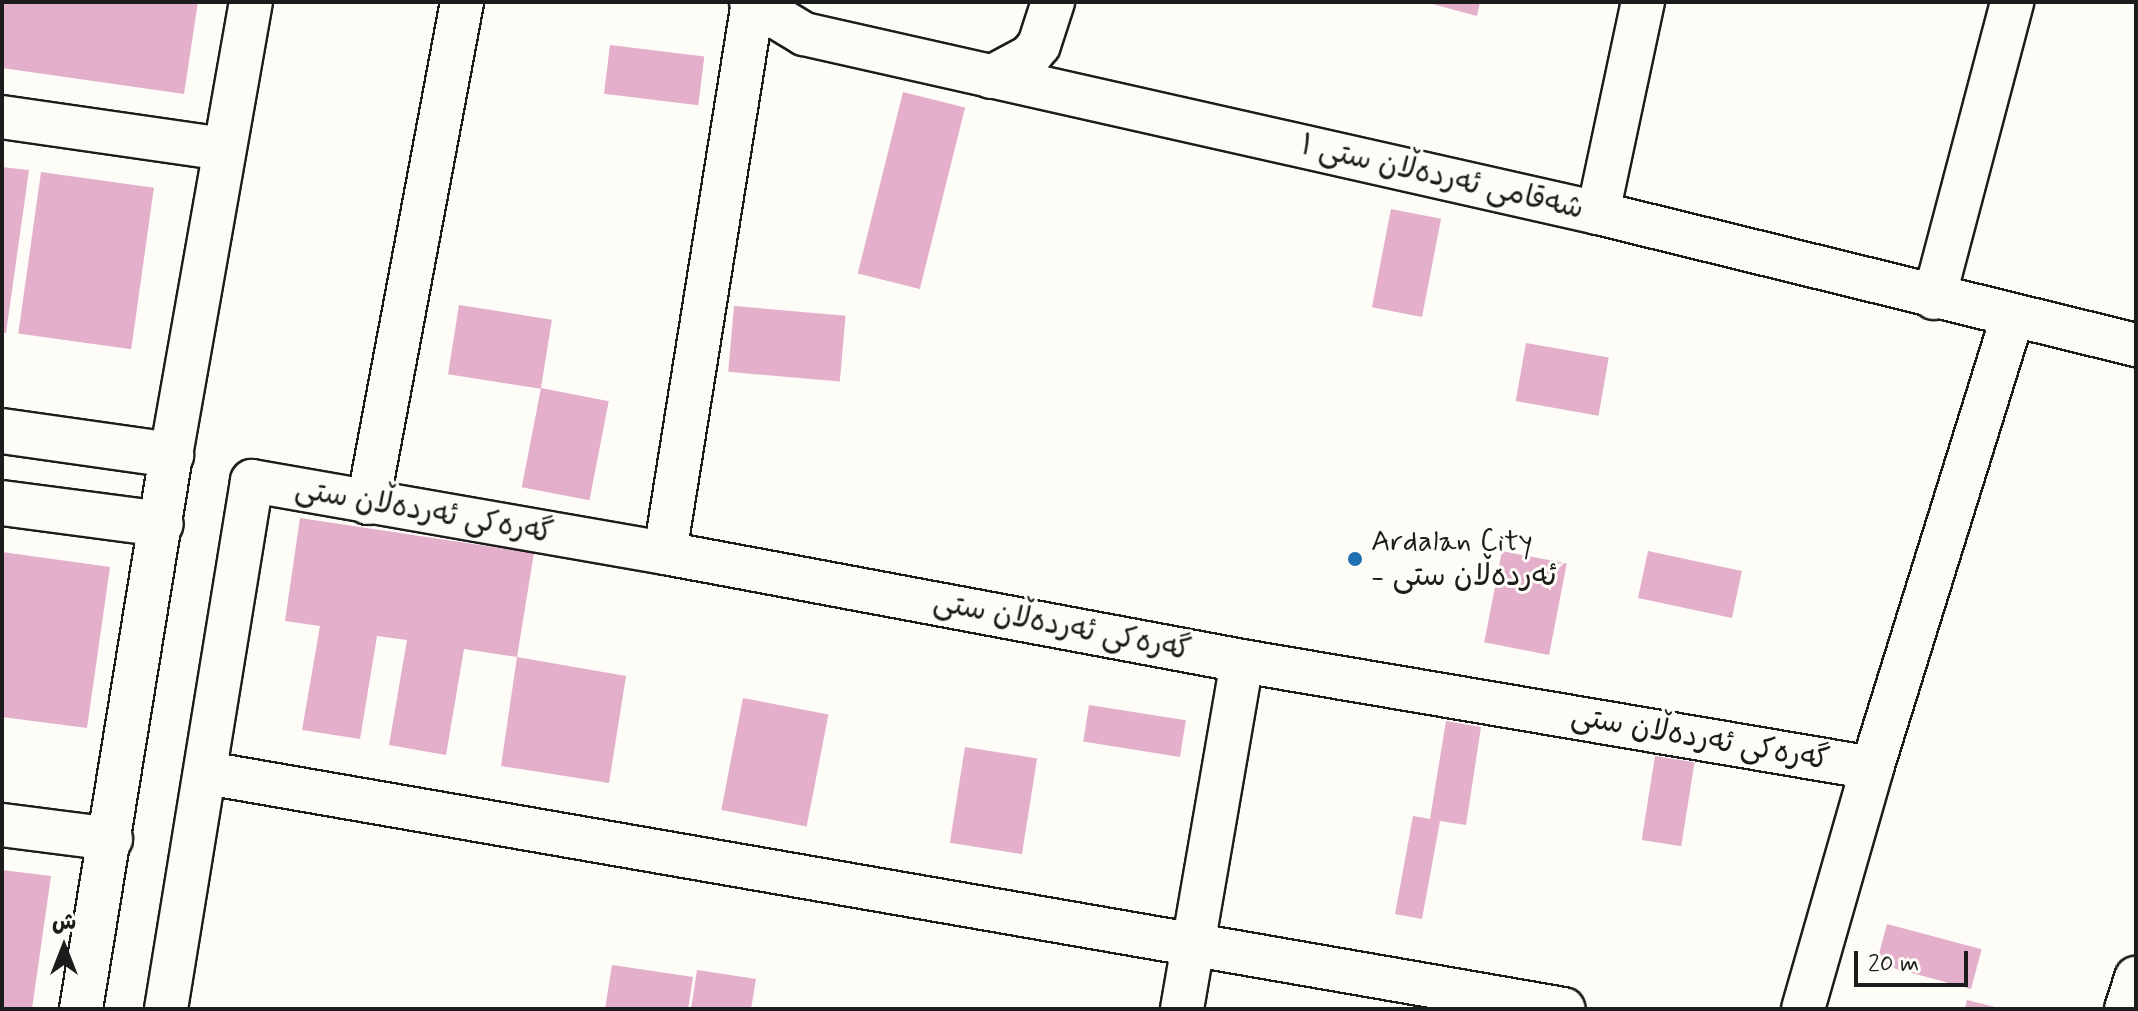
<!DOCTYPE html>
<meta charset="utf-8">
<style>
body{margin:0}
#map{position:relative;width:2138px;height:1011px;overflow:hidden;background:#fdfcf7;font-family:Mynerve,"Playpen Sans Arabic",sans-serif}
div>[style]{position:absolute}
.building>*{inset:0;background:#e4afca;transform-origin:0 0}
.roads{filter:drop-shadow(2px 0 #1c1c1c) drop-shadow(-2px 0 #1c1c1c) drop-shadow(0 2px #1c1c1c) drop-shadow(0 -2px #1c1c1c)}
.minor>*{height:42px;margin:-21px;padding:0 21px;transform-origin:21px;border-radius:21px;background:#fdfcf7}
.tertiary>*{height:44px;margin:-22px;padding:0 22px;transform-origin:22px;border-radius:22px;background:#fdfcf7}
.dots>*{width:22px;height:22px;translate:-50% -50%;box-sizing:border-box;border:4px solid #fdfcf7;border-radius:50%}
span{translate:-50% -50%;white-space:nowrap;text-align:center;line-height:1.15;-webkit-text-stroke:6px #fdfcf7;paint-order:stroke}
.street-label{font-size:30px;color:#1c1c1c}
.poi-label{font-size:30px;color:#1c1c1c}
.left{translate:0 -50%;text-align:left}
.frame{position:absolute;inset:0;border:4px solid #1c1c1c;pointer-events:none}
.north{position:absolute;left:24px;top:907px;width:80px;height:80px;-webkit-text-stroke:6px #fdfcf7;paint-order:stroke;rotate:0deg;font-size:22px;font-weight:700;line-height:32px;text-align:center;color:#1c1c1c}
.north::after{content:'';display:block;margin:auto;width:28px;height:36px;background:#1c1c1c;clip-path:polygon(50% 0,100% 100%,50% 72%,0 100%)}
.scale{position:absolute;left:1854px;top:951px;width:114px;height:36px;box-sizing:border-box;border:4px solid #1c1c1c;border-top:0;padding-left:10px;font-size:24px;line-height:28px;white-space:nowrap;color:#1c1c1c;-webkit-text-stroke:6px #fdfcf7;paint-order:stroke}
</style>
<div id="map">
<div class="building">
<i style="clip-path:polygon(2px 2px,198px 2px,184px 94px,2px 68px)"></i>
<i style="clip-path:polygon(1425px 2px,1480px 2px,1477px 16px)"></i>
<i style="left:610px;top:45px;width:95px;height:49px;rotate:7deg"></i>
<i style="left:903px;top:92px;width:64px;height:187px;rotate:14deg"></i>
<i style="clip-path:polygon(2px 167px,29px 170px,6px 333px,2px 332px)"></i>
<i style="left:41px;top:172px;width:114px;height:163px;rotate:8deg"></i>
<i style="left:1391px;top:209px;width:51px;height:100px;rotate:11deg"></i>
<i style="left:459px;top:305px;width:94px;height:70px;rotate:9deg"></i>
<i style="left:734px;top:306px;width:112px;height:66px;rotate:5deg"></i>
<i style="left:1526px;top:343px;width:84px;height:59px;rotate:10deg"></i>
<i style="left:541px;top:388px;width:69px;height:101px;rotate:11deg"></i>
<i style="clip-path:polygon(300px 518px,534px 553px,517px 657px,626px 676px,609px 783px,501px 766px,517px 657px,464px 649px,446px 755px,389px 745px,407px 640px,377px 636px,360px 739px,302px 730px,320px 626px,285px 621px)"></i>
<i style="left:1502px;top:551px;width:66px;height:93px;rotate:11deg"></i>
<i style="left:1648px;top:551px;width:96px;height:48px;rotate:12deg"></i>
<i style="clip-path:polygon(2px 552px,110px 567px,87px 728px,2px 717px)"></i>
<i style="left:743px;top:698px;width:87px;height:114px;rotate:11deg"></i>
<i style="left:1089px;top:705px;width:98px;height:37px;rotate:9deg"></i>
<i style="clip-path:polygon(1446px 721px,1481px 727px,1466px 825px,1440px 821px,1422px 919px,1395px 914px,1413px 816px,1430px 819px)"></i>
<i style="left:965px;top:747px;width:73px;height:97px;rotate:9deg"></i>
<i style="left:1655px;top:756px;width:40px;height:85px;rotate:9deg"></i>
<i style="clip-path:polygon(2px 870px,51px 876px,32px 1009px,2px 1009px)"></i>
<i style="left:1887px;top:924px;width:98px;height:41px;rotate:15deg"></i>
<i style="clip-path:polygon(612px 965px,693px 977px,688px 1009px,605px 1009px)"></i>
<i style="clip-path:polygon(697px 970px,756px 979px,751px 1009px,691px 1009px)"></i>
<i style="clip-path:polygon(1967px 1000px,1999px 1008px,1999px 1009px,1965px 1009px)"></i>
</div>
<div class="roads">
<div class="minor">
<i style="left:751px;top:2px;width:62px;rotate:31.1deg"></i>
<i style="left:804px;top:34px;width:814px;rotate:12.7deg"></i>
<i style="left:1598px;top:213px;width:554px;rotate:13.79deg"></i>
<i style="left:991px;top:77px;width:44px;rotate:-28.3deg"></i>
<i style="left:1030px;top:56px;width:14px;rotate:-51deg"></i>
<i style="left:1039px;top:45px;width:45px;rotate:-72deg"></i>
<i style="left:2px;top:117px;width:224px;rotate:8.2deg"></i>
<i style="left:1598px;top:213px;width:216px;rotate:-78deg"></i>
<i style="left:1934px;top:298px;width:306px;rotate:-75.2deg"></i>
<i style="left:368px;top:503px;width:510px;rotate:-79.37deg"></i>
<i style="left:665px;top:553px;width:558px;rotate:-80.93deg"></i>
<i style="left:207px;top:773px;width:1377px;rotate:9.87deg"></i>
<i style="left:2px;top:825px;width:110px;rotate:7.3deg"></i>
<i style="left:81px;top:1009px;width:561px;rotate:-80.77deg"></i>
<i style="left:171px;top:455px;width:460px;rotate:-80deg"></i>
<i style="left:166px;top:1009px;width:535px;rotate:-80.75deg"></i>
<i style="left:252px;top:481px;width:419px;rotate:9.9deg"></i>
<i style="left:665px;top:553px;width:587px;rotate:10.6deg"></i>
<i style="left:1242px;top:661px;width:639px;rotate:9.64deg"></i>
<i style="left:1182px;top:1009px;width:353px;rotate:-80.2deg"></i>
<i style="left:1803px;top:1009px;width:251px;rotate:-74deg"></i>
<i style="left:1872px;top:768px;width:471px;rotate:-72.7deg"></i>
<i style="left:2126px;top:1009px;width:33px;rotate:-72deg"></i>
</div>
<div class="tertiary">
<i style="left:2px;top:431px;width:171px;rotate:8.1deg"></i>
<i style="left:2px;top:503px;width:160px;rotate:7.5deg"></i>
</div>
</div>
<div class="dots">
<i style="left:1355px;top:559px;background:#1f6fb2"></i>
</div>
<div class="street-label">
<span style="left:1442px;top:178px;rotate:13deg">شەقامی ئەردەڵان ستی ١</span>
<span style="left:424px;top:512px;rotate:10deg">گەرەکی ئەردەڵان ستی</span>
<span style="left:1062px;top:627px;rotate:11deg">گەرەکی ئەردەڵان ستی</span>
<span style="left:1700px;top:739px;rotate:10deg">گەرەکی ئەردەڵان ستی</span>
</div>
<div class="poi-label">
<span class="left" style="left:1371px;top:559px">Ardalan City<br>- ئەردەڵان ستی</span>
</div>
<div class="frame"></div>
<div class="north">ش</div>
<div class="scale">20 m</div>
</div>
